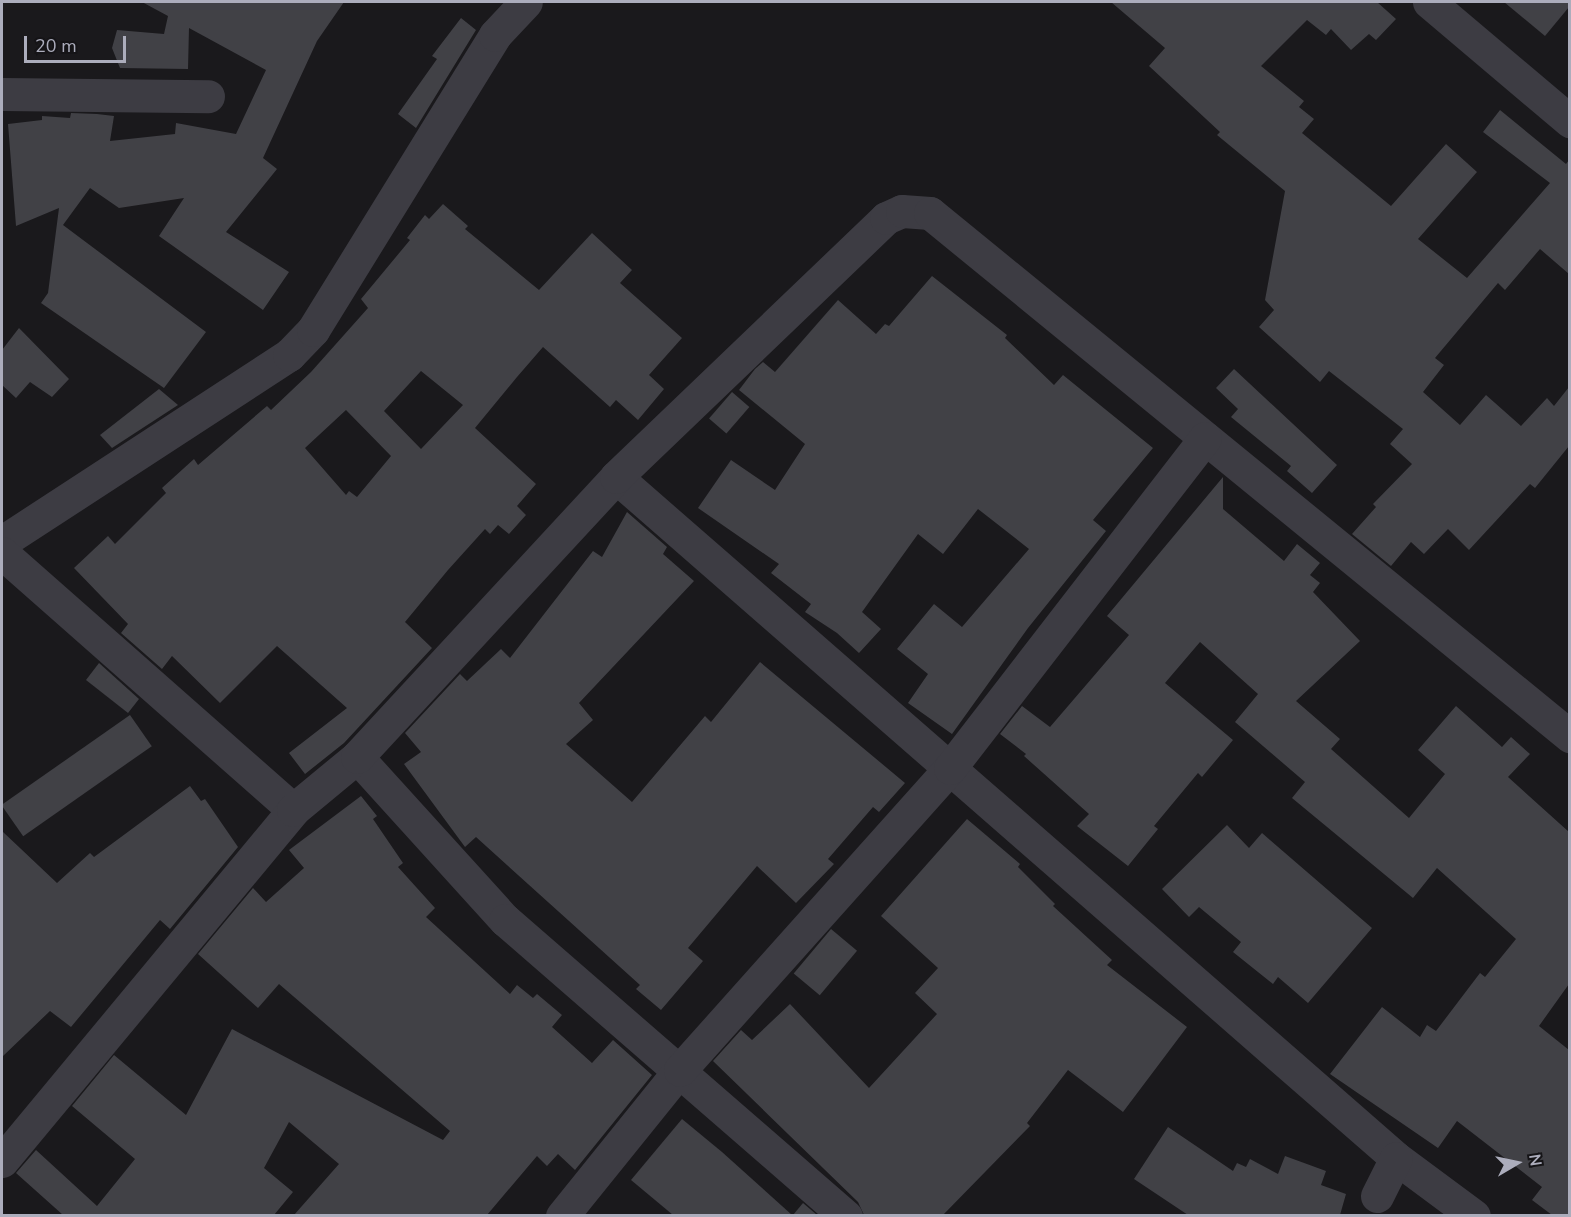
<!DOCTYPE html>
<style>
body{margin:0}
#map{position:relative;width:1571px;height:1217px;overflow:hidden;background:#1a191c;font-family:"Nunito Sans",sans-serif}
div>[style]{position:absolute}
.building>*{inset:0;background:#414146;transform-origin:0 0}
.minor>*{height:33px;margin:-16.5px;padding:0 16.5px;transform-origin:16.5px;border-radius:16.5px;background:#3d3c43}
span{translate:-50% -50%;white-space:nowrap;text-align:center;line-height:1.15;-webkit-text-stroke:4.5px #151417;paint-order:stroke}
.frame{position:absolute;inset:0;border:3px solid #acadbc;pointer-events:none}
.north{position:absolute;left:1487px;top:1133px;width:60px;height:60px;-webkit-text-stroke:4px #151417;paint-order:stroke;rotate:81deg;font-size:16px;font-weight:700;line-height:24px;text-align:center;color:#acadbc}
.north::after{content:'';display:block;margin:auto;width:21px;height:27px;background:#acadbc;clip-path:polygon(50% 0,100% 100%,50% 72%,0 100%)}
.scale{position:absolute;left:24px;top:36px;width:102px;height:27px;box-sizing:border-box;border:3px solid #acadbc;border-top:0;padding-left:8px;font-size:18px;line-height:21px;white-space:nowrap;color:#acadbc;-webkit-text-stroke:4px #151417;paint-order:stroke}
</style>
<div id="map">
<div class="building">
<i style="clip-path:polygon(142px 2px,344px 2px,317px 41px,263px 158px,277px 169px,226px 232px,289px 272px,263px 310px,159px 236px,184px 198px,119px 208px,90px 188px,63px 225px,206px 332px,164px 388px,41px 303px,48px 293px,59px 208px,16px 226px,8px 124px,42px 120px,42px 116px,70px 118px,71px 113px,97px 114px,114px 116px,110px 141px,175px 134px,176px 123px,236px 134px,266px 70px,189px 28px,188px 69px,120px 68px,112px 48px,117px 30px,164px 34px,168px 16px)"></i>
<i style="clip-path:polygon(1111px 2px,1377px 2px,1396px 19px,1376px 40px,1369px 34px,1351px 50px,1331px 29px,1326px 35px,1307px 20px,1261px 66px,1304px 101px,1299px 107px,1314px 119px,1302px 133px,1391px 206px,1446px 144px,1477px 172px,1418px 239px,1467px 278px,1550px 183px,1483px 132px,1500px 110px,1566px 164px,1569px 160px,1569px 274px,1540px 249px,1505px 290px,1498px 283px,1435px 358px,1444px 365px,1423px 392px,1460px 425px,1486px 395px,1521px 426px,1547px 398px,1554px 406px,1569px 387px,1569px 446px,1535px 488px,1530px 484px,1469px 550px,1448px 529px,1424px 554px,1411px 542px,1391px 566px,1352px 534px,1376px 507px,1373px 504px,1412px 464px,1390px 444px,1403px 429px,1329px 371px,1320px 382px,1259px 327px,1274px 310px,1265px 300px,1285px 191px,1217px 135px,1220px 132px,1149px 66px,1165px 48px)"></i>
<i style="clip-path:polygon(1504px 2px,1569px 2px,1569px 7px,1545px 36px)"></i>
<i style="clip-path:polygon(461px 18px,476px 30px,416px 128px,398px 114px,437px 59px,432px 56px)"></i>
<i style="clip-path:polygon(evenodd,443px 204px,468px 226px,465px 229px,539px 290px,592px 233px,632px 270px,620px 283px,682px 338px,649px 375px,664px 389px,638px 420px,616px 400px,610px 407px,543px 347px,517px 377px,475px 428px,536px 484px,517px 506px,526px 515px,509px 534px,498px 525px,490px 534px,485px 529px,448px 570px,405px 622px,432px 648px,344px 743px,305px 774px,289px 753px,347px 708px,277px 646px,220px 703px,172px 656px,162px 669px,121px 633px,128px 624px,74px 568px,108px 536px,115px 544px,166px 493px,162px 488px,194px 459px,198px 465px,267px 406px,271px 410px,311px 372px,368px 308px,361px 299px,410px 240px,407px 238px,425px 215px,429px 219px,443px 204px,421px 371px,463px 405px,421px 449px,384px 411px,421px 371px,443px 204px,346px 410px,391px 456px,357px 497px,349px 491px,346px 495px,305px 448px,346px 410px)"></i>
<i style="clip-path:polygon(932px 276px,1007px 335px,1005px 338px,1054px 385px,1063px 375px,1153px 448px,1093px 520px,1106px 531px,1028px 628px,952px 734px,908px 703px,928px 674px,897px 649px,934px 604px,962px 627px,1029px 549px,978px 509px,943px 554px,918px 534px,862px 612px,881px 629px,859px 653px,837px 633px,805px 612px,811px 604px,771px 573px,779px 564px,698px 508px,731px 460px,775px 490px,805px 444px,739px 390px,755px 369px,763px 362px,775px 372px,838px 300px,876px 334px,885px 324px,889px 326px)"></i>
<i style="clip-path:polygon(19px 328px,69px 379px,52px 397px,30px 382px,16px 398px,2px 385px,2px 350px)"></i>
<i style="clip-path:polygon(1234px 369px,1337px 465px,1312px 493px,1287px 471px,1291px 466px,1231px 417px,1238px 409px,1216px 388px)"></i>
<i style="clip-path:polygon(159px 389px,178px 405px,112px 448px,100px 435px)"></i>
<i style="left:732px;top:392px;width:23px;height:35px;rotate:41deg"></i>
<i style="clip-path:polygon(1223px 477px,1223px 509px,1284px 561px,1297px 544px,1320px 563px,1310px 575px,1320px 583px,1313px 592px,1360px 641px,1296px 701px,1340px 739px,1331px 749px,1409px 818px,1445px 774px,1418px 750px,1456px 706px,1502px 747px,1511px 737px,1530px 754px,1508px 777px,1569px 832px,1569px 984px,1539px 1026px,1569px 1050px,1569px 1215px,1552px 1215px,1532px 1200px,1542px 1187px,1457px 1121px,1438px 1148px,1330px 1074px,1382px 1007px,1420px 1037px,1427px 1025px,1436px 1031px,1480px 973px,1485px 977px,1516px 939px,1437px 868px,1413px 898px,1292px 798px,1305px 782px,1235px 722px,1258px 694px,1200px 642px,1165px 683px,1233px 740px,1202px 777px,1198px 773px,1154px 826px,1158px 829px,1128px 866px,1077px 826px,1089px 814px,1024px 756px,1026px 754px,1000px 734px,1022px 706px,1050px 727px,1129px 635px,1107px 616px)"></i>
<i style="clip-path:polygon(627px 512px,667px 547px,663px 554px,694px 581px,579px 703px,593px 720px,566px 744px,632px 802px,705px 716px,711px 722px,760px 662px,905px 783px,879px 812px,873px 807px,828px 859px,834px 864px,796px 903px,757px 866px,688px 948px,703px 961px,661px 1010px,636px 989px,640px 985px,476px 837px,465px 847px,404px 764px,421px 752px,405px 733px,460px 674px,467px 681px,501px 649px,510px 658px,593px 551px,602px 557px)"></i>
<i style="clip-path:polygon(99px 663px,139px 699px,128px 713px,86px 680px)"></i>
<i style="left:130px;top:715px;width:38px;height:157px;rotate:55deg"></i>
<i style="clip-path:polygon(190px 786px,201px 801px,205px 799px,238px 847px,170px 929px,160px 920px,71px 1027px,50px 1011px,2px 1057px,2px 831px,57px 883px,90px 853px,94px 857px)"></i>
<i style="clip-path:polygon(361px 796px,377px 816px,373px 819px,403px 863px,398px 867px,435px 908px,426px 917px,510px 994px,517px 985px,533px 998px,537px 994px,562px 1015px,552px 1027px,592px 1063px,613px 1040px,652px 1075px,575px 1170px,558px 1154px,547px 1166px,537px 1156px,487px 1215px,294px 1215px,339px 1164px,289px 1122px,264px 1168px,293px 1192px,274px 1215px,63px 1215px,16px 1173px,36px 1150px,97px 1206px,135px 1159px,72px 1106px,114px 1055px,186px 1115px,232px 1029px,443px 1140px,450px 1131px,279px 984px,258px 1008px,198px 954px,253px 888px,266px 902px,304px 868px,289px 850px)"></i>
<i style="clip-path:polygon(967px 819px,1020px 864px,1018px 867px,1055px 904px,1053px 906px,1112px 960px,1107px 965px,1187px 1027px,1123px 1112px,1068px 1070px,1027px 1123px,1030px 1126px,943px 1215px,864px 1215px,858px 1202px,713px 1061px,741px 1030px,752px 1040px,790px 1004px,869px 1088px,937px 1014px,915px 993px,938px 968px,881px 916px)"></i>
<i style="clip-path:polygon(1227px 825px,1249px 848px,1262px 833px,1372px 928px,1308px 1003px,1278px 977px,1273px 984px,1233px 952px,1241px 942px,1199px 907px,1189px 917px,1162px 889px)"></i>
<i style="left:831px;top:929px;width:34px;height:58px;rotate:40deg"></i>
<i style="clip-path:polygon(682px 1119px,722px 1152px,792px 1215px,673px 1215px,631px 1180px)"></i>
<i style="clip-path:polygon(1168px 1127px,1233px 1171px,1237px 1163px,1246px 1167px,1250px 1159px,1278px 1174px,1285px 1156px,1326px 1171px,1321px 1185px,1346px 1194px,1340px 1215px,1188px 1215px,1134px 1179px)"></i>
<i style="clip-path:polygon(803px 1203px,817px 1215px,793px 1215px)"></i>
</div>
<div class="minor">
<i style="left:1429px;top:2px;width:185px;rotate:40.2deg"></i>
<i style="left:2px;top:94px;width:206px;rotate:0.6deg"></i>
<i style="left:616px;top:477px;width:1035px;rotate:41.12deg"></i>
<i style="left:1396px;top:1158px;width:97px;rotate:36.6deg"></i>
<i style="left:2px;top:542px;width:343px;rotate:-33.1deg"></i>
<i style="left:289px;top:355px;width:35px;rotate:-46deg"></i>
<i style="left:313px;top:330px;width:347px;rotate:-58.3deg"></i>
<i style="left:495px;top:35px;width:45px;rotate:-46.8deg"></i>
<i style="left:2px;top:553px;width:388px;rotate:41.4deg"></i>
<i style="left:357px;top:757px;width:220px;rotate:47.8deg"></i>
<i style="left:505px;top:920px;width:452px;rotate:41deg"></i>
<i style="left:2px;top:1161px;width:456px;rotate:-50.3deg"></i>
<i style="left:293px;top:810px;width:83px;rotate:-39.6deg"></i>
<i style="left:357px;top:757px;width:381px;rotate:-47.2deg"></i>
<i style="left:616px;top:477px;width:374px;rotate:-43.8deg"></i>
<i style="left:886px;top:218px;width:17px;rotate:-24deg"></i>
<i style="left:902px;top:211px;width:28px;rotate:4deg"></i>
<i style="left:930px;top:213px;width:827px;rotate:39.26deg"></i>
<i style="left:1377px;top:1196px;width:42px;rotate:-63.4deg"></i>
<i style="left:562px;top:1216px;width:188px;rotate:-51.1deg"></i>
<i style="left:680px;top:1070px;width:405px;rotate:-48.2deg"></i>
<i style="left:950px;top:768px;width:417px;rotate:-52.3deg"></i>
</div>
<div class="frame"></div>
<div class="north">N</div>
<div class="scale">20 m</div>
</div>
